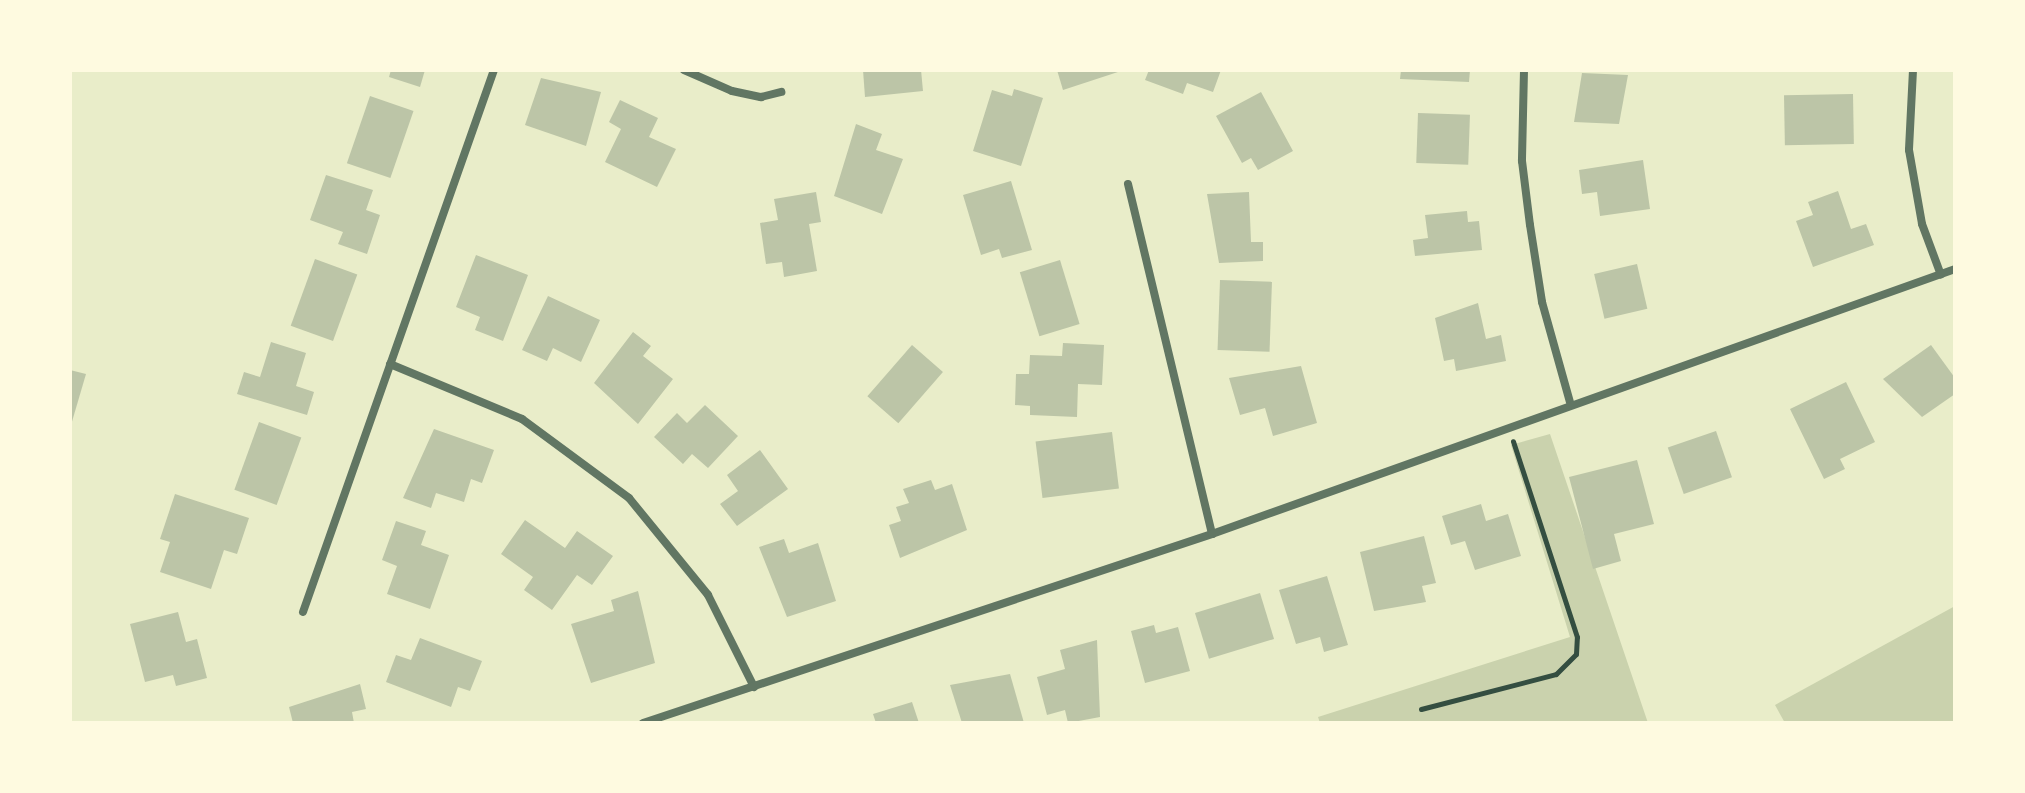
<!DOCTYPE html>
<style>
body{margin:0}
#map{position:relative;width:2025px;height:793px;overflow:hidden;background:#e9edc9;font-family:"Open Sans",sans-serif}
div>[style]{position:absolute}
.green>*{inset:0;background:#cad2ad}
.building>*{inset:0;background:#bcc5a7;transform-origin:0 0}
.path>*{height:5px;margin:-2.5px;padding:0 2.5px;transform-origin:2.5px;border-radius:2.5px;background:#344e41}
.minor>*{height:8px;margin:-4px;padding:0 4px;transform-origin:4px;border-radius:4px;background:#617663}
span{translate:-50% -50%;white-space:nowrap;text-align:center;line-height:1.15;-webkit-text-stroke:8px #fefae0;paint-order:stroke}
.frame{position:absolute;inset:0;border:72px solid #fefae0;pointer-events:none}
</style>
<div id="map">
<div class="green">
<i style="clip-path:polygon(1550px 434px,1648px 723px,1320px 723px,1318px 717px,1570px 637px,1511px 445px)"></i>
<i style="clip-path:polygon(1955px 606px,1955px 723px,1785px 723px,1775px 705px)"></i>
</div>
<div class="building">
<i style="clip-path:polygon(391px 70px,425px 70px,420px 87px,389px 77px)"></i>
<i style="clip-path:polygon(863px 70px,921px 70px,923px 91px,865px 97px)"></i>
<i style="clip-path:polygon(1057px 70px,1121px 70px,1121px 71px,1063px 90px)"></i>
<i style="clip-path:polygon(1149px 70px,1221px 70px,1213px 92px,1187px 83px,1183px 94px,1145px 80px)"></i>
<i style="clip-path:polygon(1401px 70px,1470px 70px,1469px 82px,1400px 79px)"></i>
<i style="clip-path:polygon(1582px 73px,1628px 75px,1619px 124px,1574px 122px)"></i>
<i style="clip-path:polygon(541px 78px,601px 92px,586px 146px,525px 125px)"></i>
<i style="clip-path:polygon(1014px 89px,1043px 98px,1021px 166px,973px 151px,992px 90px,1012px 96px)"></i>
<i style="clip-path:polygon(1261px 92px,1293px 151px,1258px 170px,1251px 158px,1242px 163px,1216px 116px)"></i>
<i style="left:1853px;top:94px;width:50px;height:69px;rotate:89deg"></i>
<i style="left:370px;top:96px;width:46px;height:71px;rotate:19deg"></i>
<i style="clip-path:polygon(620px 100px,658px 118px,649px 137px,676px 149px,657px 187px,605px 162px,621px 129px,609px 122px)"></i>
<i style="left:1418px;top:113px;width:52px;height:50px;rotate:2deg"></i>
<i style="clip-path:polygon(856px 124px,882px 134px,876px 150px,903px 159px,882px 214px,834px 196px)"></i>
<i style="clip-path:polygon(1643px 160px,1650px 209px,1600px 216px,1597px 192px,1582px 194px,1579px 170px)"></i>
<i style="clip-path:polygon(326px 175px,373px 190px,366px 210px,380px 215px,367px 254px,338px 244px,343px 232px,310px 220px)"></i>
<i style="clip-path:polygon(1011px 181px,1032px 250px,1002px 258px,999px 249px,981px 255px,963px 195px)"></i>
<i style="clip-path:polygon(1838px 191px,1851px 229px,1866px 224px,1874px 245px,1813px 267px,1796px 221px,1813px 215px,1808px 202px)"></i>
<i style="clip-path:polygon(816px 192px,821px 222px,809px 224px,817px 271px,784px 277px,782px 262px,766px 264px,760px 223px,778px 220px,774px 199px)"></i>
<i style="clip-path:polygon(1249px 192px,1251px 242px,1263px 242px,1263px 261px,1219px 263px,1207px 194px)"></i>
<i style="clip-path:polygon(1467px 211px,1468px 222px,1479px 221px,1482px 250px,1415px 256px,1413px 240px,1428px 238px,1425px 215px)"></i>
<i style="clip-path:polygon(476px 255px,528px 275px,503px 341px,475px 330px,480px 317px,456px 307px)"></i>
<i style="left:315px;top:259px;width:45px;height:71px;rotate:20deg"></i>
<i style="left:1060px;top:260px;width:67px;height:42px;rotate:73deg"></i>
<i style="left:1637px;top:264px;width:46px;height:44px;rotate:77deg"></i>
<i style="left:1220px;top:280px;width:52px;height:70px;rotate:2deg"></i>
<i style="clip-path:polygon(548px 296px,600px 320px,581px 362px,553px 348px,547px 361px,522px 350px)"></i>
<i style="clip-path:polygon(1478px 303px,1486px 339px,1501px 335px,1506px 361px,1456px 371px,1454px 359px,1444px 361px,1435px 318px)"></i>
<i style="clip-path:polygon(633px 332px,651px 346px,643px 356px,673px 379px,638px 424px,594px 383px)"></i>
<i style="clip-path:polygon(271px 342px,306px 353px,296px 386px,314px 392px,307px 415px,237px 394px,244px 372px,260px 377px)"></i>
<i style="clip-path:polygon(1063px 343px,1104px 345px,1102px 385px,1078px 384px,1077px 417px,1030px 415px,1030px 406px,1015px 405px,1016px 374px,1029px 374px,1030px 355px,1062px 356px)"></i>
<i style="left:912px;top:345px;width:41px;height:68px;rotate:41deg"></i>
<i style="clip-path:polygon(1931px 345px,1955px 378px,1955px 394px,1922px 417px,1883px 379px)"></i>
<i style="clip-path:polygon(1301px 366px,1317px 423px,1273px 436px,1265px 408px,1240px 415px,1229px 378px)"></i>
<i style="clip-path:polygon(70px 370px,86px 374px,71px 425px,70px 425px)"></i>
<i style="clip-path:polygon(1846px 382px,1875px 442px,1840px 459px,1845px 469px,1824px 479px,1790px 409px)"></i>
<i style="clip-path:polygon(705px 405px,738px 436px,708px 468px,692px 454px,683px 464px,654px 437px,677px 413px,687px 423px)"></i>
<i style="left:259px;top:422px;width:45px;height:72px;rotate:20deg"></i>
<i style="clip-path:polygon(434px 429px,494px 450px,482px 483px,471px 479px,464px 502px,436px 493px,431px 508px,403px 498px)"></i>
<i style="left:1716px;top:431px;width:49px;height:51px;rotate:71deg"></i>
<i style="left:1112px;top:432px;width:57px;height:77px;rotate:83deg"></i>
<i style="clip-path:polygon(760px 450px,788px 489px,737px 526px,720px 504px,738px 491px,727px 475px)"></i>
<i style="clip-path:polygon(1637px 460px,1654px 524px,1614px 534px,1621px 561px,1593px 569px,1569px 477px)"></i>
<i style="clip-path:polygon(931px 480px,935px 490px,952px 484px,967px 530px,900px 558px,889px 525px,901px 521px,896px 507px,909px 503px,903px 489px)"></i>
<i style="clip-path:polygon(175px 494px,249px 518px,237px 554px,224px 550px,211px 589px,160px 572px,170px 542px,160px 539px)"></i>
<i style="clip-path:polygon(1481px 504px,1486px 521px,1508px 514px,1521px 556px,1475px 570px,1465px 541px,1451px 545px,1442px 516px)"></i>
<i style="clip-path:polygon(525px 520px,565px 548px,577px 531px,613px 556px,592px 585px,577px 575px,552px 610px,524px 590px,533px 577px,501px 554px)"></i>
<i style="clip-path:polygon(396px 521px,426px 531px,421px 545px,449px 555px,430px 609px,387px 594px,397px 566px,382px 560px)"></i>
<i style="clip-path:polygon(1424px 536px,1436px 583px,1422px 586px,1426px 602px,1374px 611px,1360px 552px)"></i>
<i style="clip-path:polygon(784px 539px,789px 553px,818px 543px,836px 601px,787px 617px,759px 547px)"></i>
<i style="clip-path:polygon(1327px 576px,1348px 645px,1324px 652px,1320px 637px,1296px 644px,1279px 590px)"></i>
<i style="clip-path:polygon(638px 591px,655px 663px,591px 683px,571px 624px,614px 611px,611px 600px)"></i>
<i style="left:1260px;top:593px;width:48px;height:68px;rotate:73deg"></i>
<i style="clip-path:polygon(178px 612px,186px 642px,197px 639px,207px 678px,176px 686px,173px 675px,145px 682px,130px 624px)"></i>
<i style="clip-path:polygon(1154px 625px,1156px 633px,1178px 627px,1190px 671px,1145px 683px,1131px 631px)"></i>
<i style="clip-path:polygon(420px 638px,482px 661px,470px 691px,458px 687px,451px 707px,386px 682px,396px 655px,411px 660px)"></i>
<i style="clip-path:polygon(1097px 640px,1100px 717px,1068px 723px,1065px 710px,1047px 715px,1037px 677px,1065px 669px,1060px 650px)"></i>
<i style="clip-path:polygon(1010px 674px,1024px 723px,962px 723px,950px 685px)"></i>
<i style="clip-path:polygon(360px 684px,366px 709px,352px 712px,354px 723px,293px 723px,289px 707px)"></i>
<i style="clip-path:polygon(912px 702px,919px 723px,876px 723px,873px 714px)"></i>
</div>
<div class="path">
<i style="left:1421px;top:709px;width:139px;rotate:-14.5deg"></i>
<i style="left:1556px;top:674px;width:28px;rotate:-45deg"></i>
<i style="left:1576px;top:654px;width:17px;rotate:-87deg"></i>
<i style="left:1577px;top:637px;width:206px;rotate:-108.1deg"></i>
</div>
<div class="minor">
<i style="left:684px;top:70px;width:52px;rotate:23.6deg"></i>
<i style="left:732px;top:91px;width:30px;rotate:12deg"></i>
<i style="left:761px;top:97px;width:21px;rotate:-14deg"></i>
<i style="left:1524px;top:70px;width:91px;rotate:91.3deg"></i>
<i style="left:1522px;top:161px;width:64px;rotate:82.9deg"></i>
<i style="left:1530px;top:225px;width:78px;rotate:81.1deg"></i>
<i style="left:1542px;top:302px;width:104px;rotate:74.4deg"></i>
<i style="left:1913px;top:70px;width:80px;rotate:92.9deg"></i>
<i style="left:1909px;top:150px;width:75px;rotate:80deg"></i>
<i style="left:1922px;top:224px;width:54px;rotate:69.6deg"></i>
<i style="left:1128px;top:184px;width:360px;rotate:76.5deg"></i>
<i style="left:390px;top:364px;width:143px;rotate:22.6deg"></i>
<i style="left:522px;top:419px;width:133px;rotate:36.4deg"></i>
<i style="left:629px;top:498px;width:125px;rotate:50.8deg"></i>
<i style="left:708px;top:595px;width:103px;rotate:63.4deg"></i>
<i style="left:303px;top:612px;width:575px;rotate:-70.59deg"></i>
<i style="left:643px;top:723px;width:600px;rotate:-18.37deg"></i>
<i style="left:1212px;top:534px;width:789px;rotate:-19.63deg"></i>
</div>
<div class="frame"></div>
</div>
